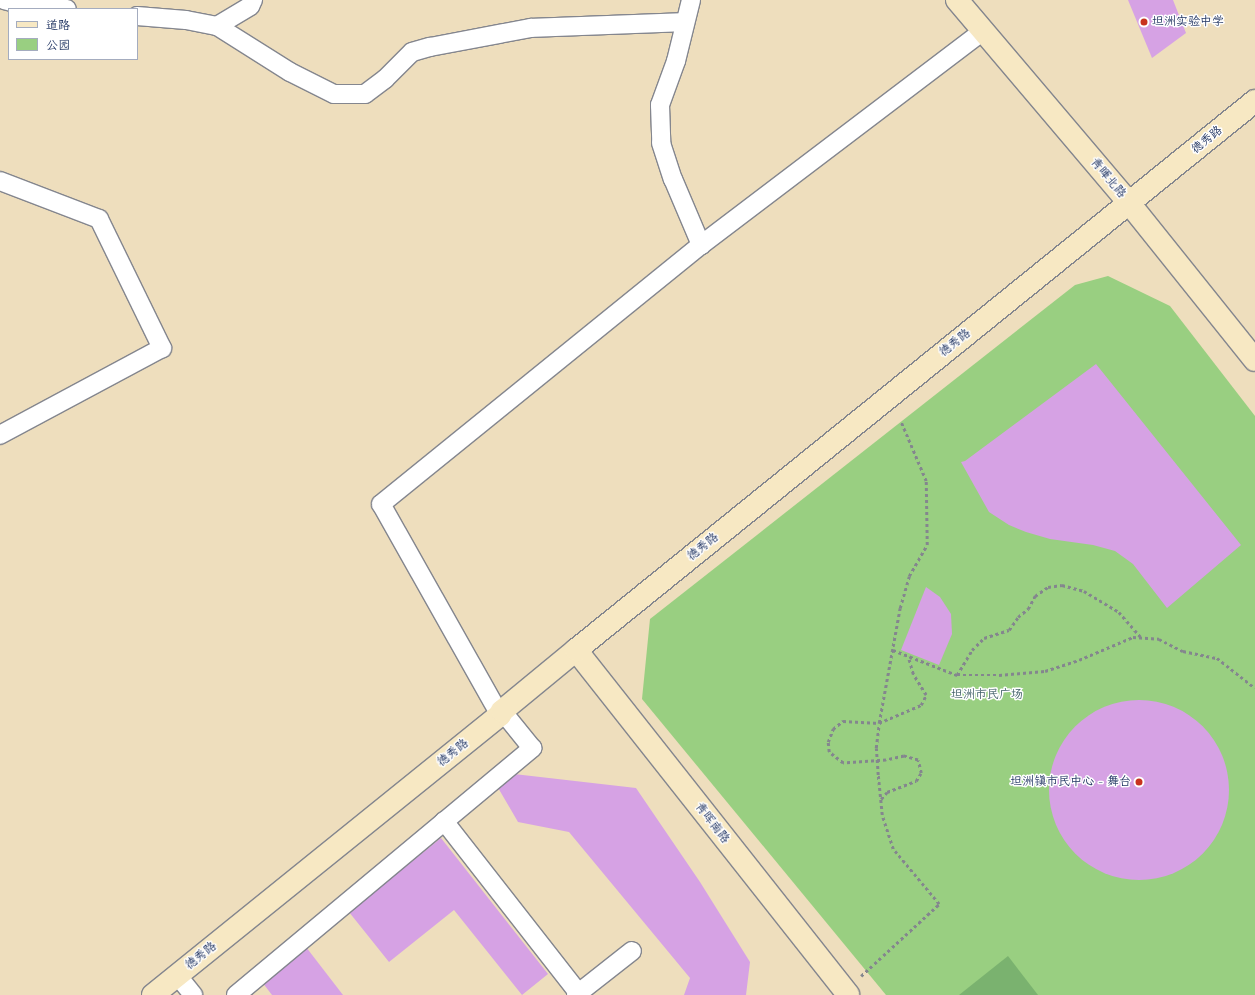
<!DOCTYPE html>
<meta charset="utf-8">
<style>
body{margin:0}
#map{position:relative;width:1255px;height:995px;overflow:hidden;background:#eedebd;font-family:"Comic Neue","LXGW WenKai TC",sans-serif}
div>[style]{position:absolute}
.green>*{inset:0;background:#99cf81}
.forest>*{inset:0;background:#7ab26f}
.building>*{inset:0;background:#d6a2e4}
.round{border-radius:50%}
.path>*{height:2.5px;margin-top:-1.25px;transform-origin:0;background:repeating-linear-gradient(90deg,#84868e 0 3px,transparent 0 6px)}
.roads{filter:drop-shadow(1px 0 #84868e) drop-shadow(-1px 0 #84868e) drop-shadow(0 1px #84868e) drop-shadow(0 -1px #84868e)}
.street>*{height:18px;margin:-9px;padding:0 9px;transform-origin:9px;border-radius:9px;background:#fff}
.secondary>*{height:22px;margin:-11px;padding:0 11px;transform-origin:11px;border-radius:11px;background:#f7e8c3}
.dots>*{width:11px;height:11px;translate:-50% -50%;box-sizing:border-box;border:2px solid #fff;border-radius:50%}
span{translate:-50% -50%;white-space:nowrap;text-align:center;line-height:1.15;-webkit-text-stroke:3px #fff;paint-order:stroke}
.poi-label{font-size:12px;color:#1b2f5e}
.left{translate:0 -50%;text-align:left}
.right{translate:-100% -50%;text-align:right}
.street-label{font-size:12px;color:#1b2f5e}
.park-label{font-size:12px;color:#415f68}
.legend{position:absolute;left:8px;top:8px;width:130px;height:52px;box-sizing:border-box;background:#fff;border:1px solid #a4acbf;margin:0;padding:5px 7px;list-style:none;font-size:12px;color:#1b2f5e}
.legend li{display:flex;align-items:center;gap:8px;height:20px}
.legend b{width:20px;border:1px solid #a4acbf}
</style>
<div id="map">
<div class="green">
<i style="clip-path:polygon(1108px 276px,1170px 306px,1255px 416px,1255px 995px,886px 995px,642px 699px,650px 619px,1075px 285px)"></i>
</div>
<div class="forest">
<i style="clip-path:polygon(1008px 956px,1038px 995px,959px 995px)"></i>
</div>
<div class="building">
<i style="clip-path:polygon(1128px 0,1173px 0,1186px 33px,1152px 58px)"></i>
<i style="clip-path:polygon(1096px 364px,1241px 545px,1167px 608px,1133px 564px,1115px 551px,1093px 545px,1050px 539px,1026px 532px,1009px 525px,989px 512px,961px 462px,965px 461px)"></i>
<i style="clip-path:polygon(926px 587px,940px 597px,951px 614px,952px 634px,939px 665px,901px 650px)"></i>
<i class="round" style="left:1049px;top:700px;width:180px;height:180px"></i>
<i style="clip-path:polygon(514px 774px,636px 788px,700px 882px,750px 962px,746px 995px,684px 995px,690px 978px,569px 832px,518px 822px,497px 786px)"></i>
<i style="clip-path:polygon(441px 838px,548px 974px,522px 995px,454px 910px,389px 962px,349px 912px)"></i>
<i style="clip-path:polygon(306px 947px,343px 995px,272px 995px,262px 982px)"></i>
</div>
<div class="path">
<i style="left:893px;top:650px;width:69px;rotate:21.3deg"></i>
<i style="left:957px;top:675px;width:42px"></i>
<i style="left:999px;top:675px;width:46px;rotate:-5deg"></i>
<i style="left:1045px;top:671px;width:36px;rotate:-18deg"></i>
<i style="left:1079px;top:660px;width:59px;rotate:-23.1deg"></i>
<i style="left:1133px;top:637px;width:26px;rotate:4deg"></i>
<i style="left:1159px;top:639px;width:27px;rotate:27deg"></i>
<i style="left:1183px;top:651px;width:35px;rotate:12deg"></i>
<i style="left:1217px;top:658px;width:48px;rotate:38.3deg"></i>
<i style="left:957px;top:675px;width:29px;rotate:-59deg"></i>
<i style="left:972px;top:650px;width:17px;rotate:-45deg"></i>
<i style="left:984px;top:638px;width:26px;rotate:-18deg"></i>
<i style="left:1009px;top:630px;width:16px;rotate:-55deg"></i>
<i style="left:1018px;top:617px;width:13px;rotate:-39deg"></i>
<i style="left:1028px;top:609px;width:15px;rotate:-62deg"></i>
<i style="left:1035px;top:596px;width:16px;rotate:-35deg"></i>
<i style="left:1048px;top:587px;width:14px;rotate:-8deg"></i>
<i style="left:1062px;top:585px;width:23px;rotate:15deg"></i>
<i style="left:1084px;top:591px;width:41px;rotate:31deg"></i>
<i style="left:1119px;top:612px;width:33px;rotate:49deg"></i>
<i style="left:881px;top:799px;width:9px;rotate:-49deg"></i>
<i style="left:887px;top:792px;width:31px;rotate:-21deg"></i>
<i style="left:916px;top:781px;width:9px;rotate:-58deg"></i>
<i style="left:921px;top:773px;width:13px;rotate:-103deg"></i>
<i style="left:918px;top:760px;width:15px;rotate:-164deg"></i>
<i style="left:904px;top:756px;width:18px;rotate:167deg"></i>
<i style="left:886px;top:760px;width:43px;rotate:176deg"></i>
<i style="left:843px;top:763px;width:18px;rotate:-142deg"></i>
<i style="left:829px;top:752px;width:10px;rotate:-96deg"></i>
<i style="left:828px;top:742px;width:14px;rotate:-69deg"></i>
<i style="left:833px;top:729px;width:13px;rotate:-39deg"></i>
<i style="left:843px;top:721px;width:36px;rotate:3deg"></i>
<i style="left:879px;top:723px;width:46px;rotate:-23.2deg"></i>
<i style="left:921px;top:705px;width:11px;rotate:-63deg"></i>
<i style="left:926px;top:695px;width:25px;rotate:-122deg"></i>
<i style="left:913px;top:674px;width:18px;rotate:-106deg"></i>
<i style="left:861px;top:976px;width:106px;rotate:-42.7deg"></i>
<i style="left:939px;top:904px;width:72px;rotate:-129.9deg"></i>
<i style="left:893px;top:849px;width:36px;rotate:-108deg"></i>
<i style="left:882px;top:815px;width:40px;rotate:-95.7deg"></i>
<i style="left:878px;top:775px;width:27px;rotate:-94deg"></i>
<i style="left:876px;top:748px;width:25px;rotate:-83deg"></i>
<i style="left:879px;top:723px;width:117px;rotate:-79.7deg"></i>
<i style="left:900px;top:608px;width:33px;rotate:-74deg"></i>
<i style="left:909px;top:576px;width:36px;rotate:-60deg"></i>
<i style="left:927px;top:545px;width:64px;rotate:-90.9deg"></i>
<i style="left:926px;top:481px;width:64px;rotate:-113deg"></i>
</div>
<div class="roads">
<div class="street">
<i style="left:4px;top:0;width:20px;rotate:15deg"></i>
<i style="left:23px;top:5px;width:44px;rotate:5.2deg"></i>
<i style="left:691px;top:0;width:63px;rotate:103.8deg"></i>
<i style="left:676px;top:61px;width:47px;rotate:110deg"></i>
<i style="left:660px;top:105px;width:38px;rotate:88deg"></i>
<i style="left:661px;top:143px;width:38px;rotate:72deg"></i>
<i style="left:673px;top:179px;width:72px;rotate:67deg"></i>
<i style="left:137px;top:16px;width:49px;rotate:4.7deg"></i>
<i style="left:186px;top:20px;width:32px;rotate:11deg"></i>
<i style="left:217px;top:26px;width:39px;rotate:-31deg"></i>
<i style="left:250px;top:6px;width:7px;rotate:-63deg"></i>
<i style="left:217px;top:26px;width:86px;rotate:32.2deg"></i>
<i style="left:290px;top:72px;width:49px;rotate:26.6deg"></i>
<i style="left:334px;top:94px;width:31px"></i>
<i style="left:365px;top:94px;width:25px;rotate:-37deg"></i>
<i style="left:385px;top:79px;width:38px;rotate:-45deg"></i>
<i style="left:412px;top:52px;width:19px;rotate:-16deg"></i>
<i style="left:430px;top:47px;width:103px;rotate:-10.7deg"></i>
<i style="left:531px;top:28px;width:154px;rotate:-2.2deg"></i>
<i style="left:0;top:181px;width:106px;rotate:21deg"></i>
<i style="left:99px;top:219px;width:144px;rotate:64deg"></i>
<i style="left:162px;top:348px;width:184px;rotate:151.8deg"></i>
<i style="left:500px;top:715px;width:242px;rotate:-119.4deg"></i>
<i style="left:381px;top:504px;width:412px;rotate:-39deg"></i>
<i style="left:701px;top:245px;width:354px;rotate:-37.2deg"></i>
<i style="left:444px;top:821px;width:221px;rotate:52deg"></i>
<i style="left:177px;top:975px;width:26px;rotate:51deg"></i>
<i style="left:236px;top:995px;width:386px;rotate:-39.8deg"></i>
<i style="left:532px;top:748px;width:48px;rotate:-129deg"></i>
<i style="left:576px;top:995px;width:71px;rotate:-38.2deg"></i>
</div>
<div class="secondary">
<i style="left:957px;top:0;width:266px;rotate:49.7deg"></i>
<i style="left:1129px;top:203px;width:201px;rotate:51.3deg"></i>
<i style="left:576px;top:650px;width:439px;rotate:51.7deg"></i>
<i style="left:153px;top:995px;width:446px;rotate:-38.9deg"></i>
<i style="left:500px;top:715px;width:4px;rotate:-63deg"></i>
<i style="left:502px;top:711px;width:96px;rotate:-39.5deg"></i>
<i style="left:576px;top:650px;width:873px;rotate:-38.96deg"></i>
</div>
</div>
<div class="dots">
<i style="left:1144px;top:22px;background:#c8321e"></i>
<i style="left:1139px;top:782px;background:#c8321e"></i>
</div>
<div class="poi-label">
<span class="left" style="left:1152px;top:22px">坦洲实验中学</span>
<span class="right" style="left:1131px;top:782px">坦洲镇市民中心 - 舞台</span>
</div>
<div class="street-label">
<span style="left:1207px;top:140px;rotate:-39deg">德秀路</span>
<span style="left:1108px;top:178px;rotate:50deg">青暉北路</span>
<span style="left:955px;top:343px;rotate:-39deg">德秀路</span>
<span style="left:703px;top:547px;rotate:-39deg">德秀路</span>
<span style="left:453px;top:753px;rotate:-39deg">德秀路</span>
<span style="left:712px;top:823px;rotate:52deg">青晖南路</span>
<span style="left:201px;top:956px;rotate:-39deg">德秀路</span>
</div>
<div class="park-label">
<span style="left:987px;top:695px">坦洲市民广场</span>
</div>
<ul class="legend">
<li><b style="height:5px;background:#f7e8c3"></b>道路</li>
<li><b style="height:11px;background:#99cf81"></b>公园</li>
</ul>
</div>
